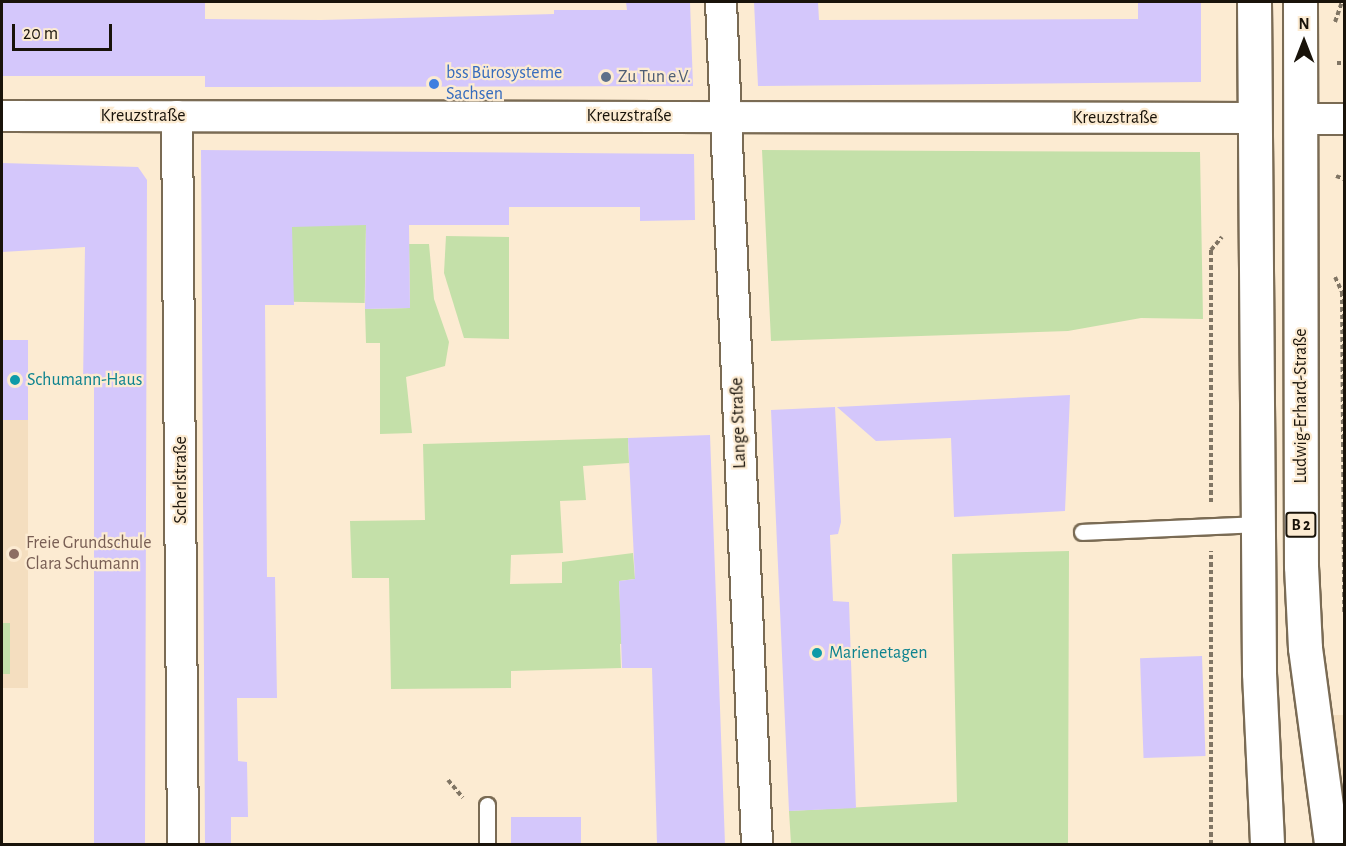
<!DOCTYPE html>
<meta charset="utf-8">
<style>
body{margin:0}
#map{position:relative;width:1346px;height:846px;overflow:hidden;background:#fcebd2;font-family:"Alegreya Sans",sans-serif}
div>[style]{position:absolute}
.built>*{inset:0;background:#f4debf;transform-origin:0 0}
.green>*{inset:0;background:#c4e0a9;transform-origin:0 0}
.building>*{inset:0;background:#d4c7fb;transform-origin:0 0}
.path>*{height:4px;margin-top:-2px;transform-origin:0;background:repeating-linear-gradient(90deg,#807564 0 4.5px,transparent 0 7.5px)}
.roads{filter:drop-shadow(2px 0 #7a6b54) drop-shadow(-2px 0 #7a6b54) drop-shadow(0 2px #7a6b54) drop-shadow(0 -2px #7a6b54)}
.lane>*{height:15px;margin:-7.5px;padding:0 7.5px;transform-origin:7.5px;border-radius:7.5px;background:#fff}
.street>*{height:30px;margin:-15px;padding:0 15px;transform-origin:15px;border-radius:15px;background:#fff}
.primary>*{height:33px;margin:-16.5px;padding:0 16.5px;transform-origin:16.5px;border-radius:16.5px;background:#fff}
.dots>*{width:16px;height:16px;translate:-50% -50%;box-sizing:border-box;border:3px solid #fcebd2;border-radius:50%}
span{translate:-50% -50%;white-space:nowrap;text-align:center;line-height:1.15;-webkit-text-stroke:4.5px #fcebd2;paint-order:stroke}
.shield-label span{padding:2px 4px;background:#fcebd2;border:2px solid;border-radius:4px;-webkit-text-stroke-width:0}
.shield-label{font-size:16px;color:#19130a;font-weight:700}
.shop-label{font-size:18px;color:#366cbe}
.left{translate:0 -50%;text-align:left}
.service-label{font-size:18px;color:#4e5e75}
.street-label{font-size:18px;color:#19130a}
.culture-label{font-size:18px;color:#0d838f}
.education-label{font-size:18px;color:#785e54}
.frame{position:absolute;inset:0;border:3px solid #19130a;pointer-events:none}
.north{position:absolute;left:1274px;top:12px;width:60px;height:60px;-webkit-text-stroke:4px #fcebd2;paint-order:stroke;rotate:0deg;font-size:16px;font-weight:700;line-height:24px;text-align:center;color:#19130a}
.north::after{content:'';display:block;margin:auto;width:21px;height:27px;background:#19130a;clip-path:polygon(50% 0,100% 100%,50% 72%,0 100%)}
.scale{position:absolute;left:12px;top:24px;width:100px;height:27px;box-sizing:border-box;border:3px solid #19130a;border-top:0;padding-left:8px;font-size:18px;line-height:21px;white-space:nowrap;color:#19130a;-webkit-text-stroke:4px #fcebd2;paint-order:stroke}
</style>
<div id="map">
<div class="built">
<i style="left:2px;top:340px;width:26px;height:348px"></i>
<i style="clip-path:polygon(1333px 715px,1344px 715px,1344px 789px)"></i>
</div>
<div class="green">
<i style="clip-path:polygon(762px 150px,1200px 152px,1203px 319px,1141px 318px,1068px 331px,771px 341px)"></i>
<i style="left:366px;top:225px;width:78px;height:75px;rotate:91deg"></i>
<i style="clip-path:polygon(446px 236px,509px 237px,509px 339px,464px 338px,444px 273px)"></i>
<i style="clip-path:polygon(409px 244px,429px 244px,434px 299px,449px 342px,445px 366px,406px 377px,412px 433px,380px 434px,380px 343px,366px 343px,365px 309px,410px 308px)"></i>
<i style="clip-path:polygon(628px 438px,629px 463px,583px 466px,586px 500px,560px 501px,563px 553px,511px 555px,510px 584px,562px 583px,562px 562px,633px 553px,635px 579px,619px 581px,620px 604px,649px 642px,620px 644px,621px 668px,511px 671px,511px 688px,391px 689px,389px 578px,352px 578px,350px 521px,425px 520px,423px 444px)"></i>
<i style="clip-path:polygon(1069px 551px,1068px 844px,791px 844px,789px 811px,957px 802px,952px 554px)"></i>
<i style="left:2px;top:623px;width:8px;height:51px"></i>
</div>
<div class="building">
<i style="clip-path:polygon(2px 2px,205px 2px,205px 19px,321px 20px,554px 14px,554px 10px,627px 10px,626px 2px,690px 2px,693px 86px,205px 87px,205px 76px,2px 76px)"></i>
<i style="clip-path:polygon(754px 2px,818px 2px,819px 20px,1138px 19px,1138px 2px,1201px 2px,1201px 82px,758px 86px)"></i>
<i style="clip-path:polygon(201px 150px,694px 154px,695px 220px,640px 221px,640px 207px,509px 207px,509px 225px,409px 225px,410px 308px,365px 309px,366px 225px,292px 227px,294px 305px,265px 305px,267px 577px,275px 577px,277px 698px,237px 698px,238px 761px,247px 762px,248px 817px,231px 817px,231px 844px,205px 844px)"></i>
<i style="clip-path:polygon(2px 163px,138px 167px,147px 180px,145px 844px,94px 844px,94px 385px,83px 384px,85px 247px,2px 252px)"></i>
<i style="left:2px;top:340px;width:26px;height:80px"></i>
<i style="clip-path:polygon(1070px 395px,1065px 511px,954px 517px,951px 438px,876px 441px,837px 407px)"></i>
<i style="clip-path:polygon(835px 407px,841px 522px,838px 534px,830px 535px,833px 601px,849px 602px,856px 808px,789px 811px,771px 410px)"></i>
<i style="clip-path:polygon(710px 435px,725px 844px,657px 844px,652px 668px,622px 668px,619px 581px,635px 579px,628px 438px)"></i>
<i style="left:1202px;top:656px;width:100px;height:62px;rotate:88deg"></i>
<i style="left:511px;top:817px;width:70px;height:27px"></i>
</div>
<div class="path">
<i style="left:1335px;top:22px;width:21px;rotate:-71deg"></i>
<i style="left:1337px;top:63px;width:7px"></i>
<i style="left:1336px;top:176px;width:9px;rotate:21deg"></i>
<i style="left:1335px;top:277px;width:17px;rotate:65deg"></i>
<i style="left:1342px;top:292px;width:322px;rotate:89.6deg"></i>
<i style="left:1211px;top:502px;width:252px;rotate:-90deg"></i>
<i style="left:1211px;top:250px;width:17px;rotate:-50deg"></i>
<i style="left:448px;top:780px;width:23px;rotate:50deg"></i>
<i style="left:1211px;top:844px;width:293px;rotate:-90deg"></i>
</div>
<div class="roads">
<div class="lane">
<i style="left:1082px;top:532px;width:176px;rotate:-2.6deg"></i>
<i style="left:487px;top:805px;width:39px;rotate:90deg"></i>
</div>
<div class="street">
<i style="left:721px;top:2px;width:843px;rotate:87.55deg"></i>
<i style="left:2px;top:116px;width:1254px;rotate:0.09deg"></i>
<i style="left:177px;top:116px;width:728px;rotate:89.53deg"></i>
<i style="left:1301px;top:119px;width:43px"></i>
</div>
<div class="primary">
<i style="left:1254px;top:2px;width:671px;rotate:89.57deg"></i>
<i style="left:1259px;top:673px;width:171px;rotate:87.3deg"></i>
<i style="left:1300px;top:2px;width:564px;rotate:89.9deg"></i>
<i style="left:1301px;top:566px;width:82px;rotate:87.2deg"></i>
<i style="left:1305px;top:648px;width:198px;rotate:82.4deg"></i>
</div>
</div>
<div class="dots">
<i style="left:606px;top:77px;background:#5c6f8a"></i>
<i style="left:434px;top:84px;background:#3f7fe0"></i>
<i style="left:15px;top:380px;background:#0f9aa8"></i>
<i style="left:14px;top:554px;background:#8d6e63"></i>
<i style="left:817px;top:653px;background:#0f9aa8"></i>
</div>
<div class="shield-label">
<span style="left:1301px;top:525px">B 2</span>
</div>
<div class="shop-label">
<span class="left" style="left:446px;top:84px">bss Bürosysteme<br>Sachsen</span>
</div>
<div class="service-label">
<span class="left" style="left:618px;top:77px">Zu Tun e.V.</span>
</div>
<div class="street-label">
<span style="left:143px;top:116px">Kreuzstraße</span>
<span style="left:629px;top:116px">Kreuzstraße</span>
<span style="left:1115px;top:118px">Kreuzstraße</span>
<span style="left:1301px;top:406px;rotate:-90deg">Ludwig-Erhard-Straße</span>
<span style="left:739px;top:423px;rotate:-92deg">Lange Straße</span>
<span style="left:181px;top:480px;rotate:-90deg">Scherlstraße</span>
</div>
<div class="culture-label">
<span class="left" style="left:27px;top:380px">Schumann-Haus</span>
<span class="left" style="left:829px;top:653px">Marienetagen</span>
</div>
<div class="education-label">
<span class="left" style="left:26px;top:554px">Freie Grundschule<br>Clara Schumann</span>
</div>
<div class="frame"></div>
<div class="north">N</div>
<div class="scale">20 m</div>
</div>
